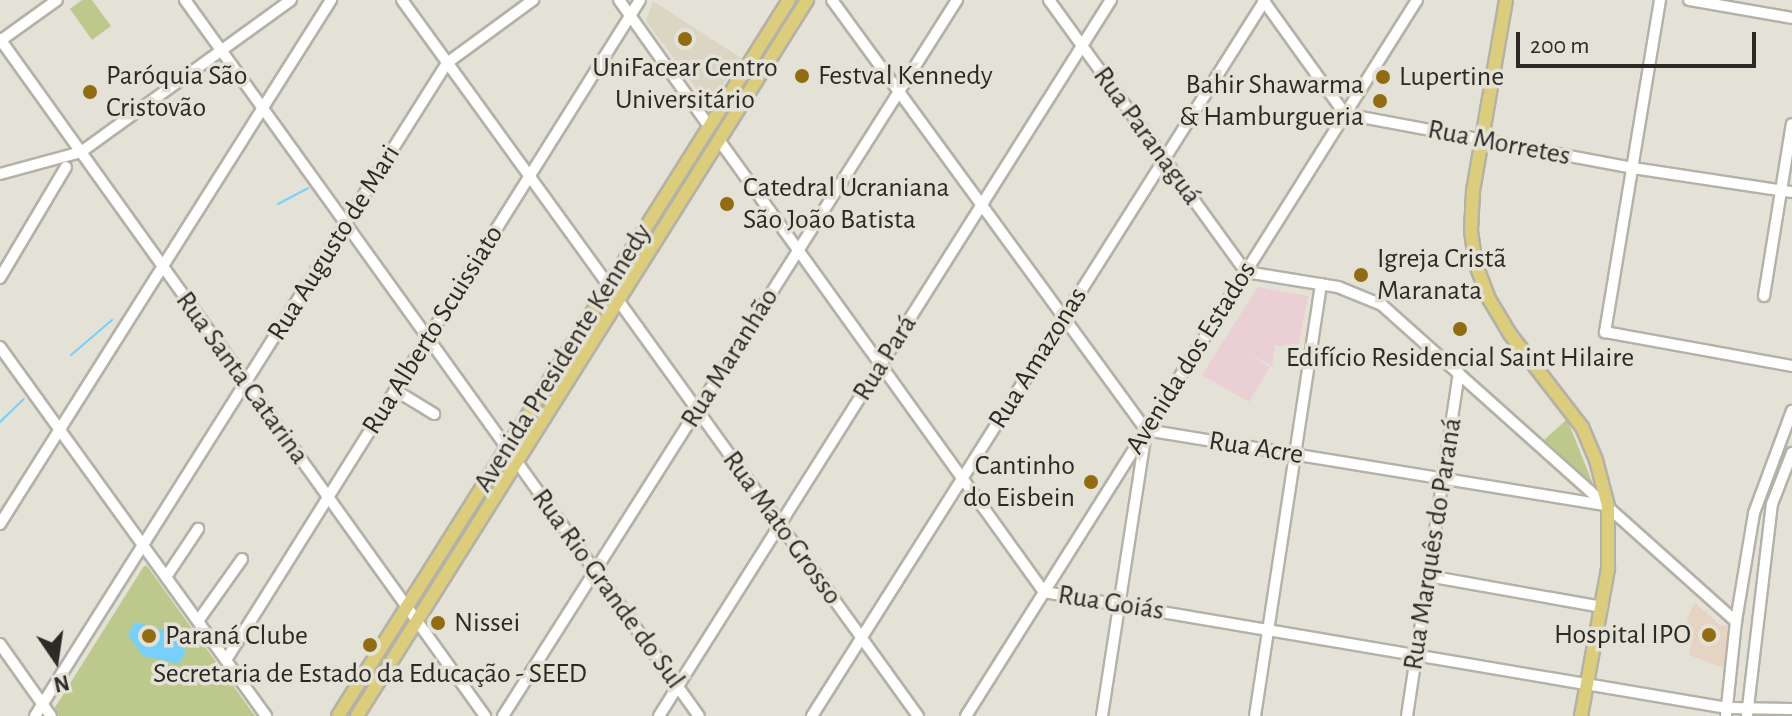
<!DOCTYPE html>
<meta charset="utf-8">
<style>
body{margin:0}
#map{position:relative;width:1792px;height:716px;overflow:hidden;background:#e4e1d6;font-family:"Alegreya Sans",sans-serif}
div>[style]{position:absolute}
.commercial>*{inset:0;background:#eacfd4}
.built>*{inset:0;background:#dbd5c4}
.medical>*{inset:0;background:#e5d4c3}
.green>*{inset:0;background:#bdc98c}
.water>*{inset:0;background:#77d0f9}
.stream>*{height:2px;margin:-1px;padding:0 1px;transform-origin:1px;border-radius:1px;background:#77d0f9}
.roads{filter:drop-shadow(2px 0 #b4b1a7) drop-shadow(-2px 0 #b4b1a7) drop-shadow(0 2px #b4b1a7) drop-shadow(0 -2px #b4b1a7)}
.minor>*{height:10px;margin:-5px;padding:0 5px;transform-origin:5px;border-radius:5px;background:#fff}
.major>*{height:12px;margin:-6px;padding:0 6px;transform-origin:6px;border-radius:6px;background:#dccd7c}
.dots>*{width:22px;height:22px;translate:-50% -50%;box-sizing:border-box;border:4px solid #e4e1d6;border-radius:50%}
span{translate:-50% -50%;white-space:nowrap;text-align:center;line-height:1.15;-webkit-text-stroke:7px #e4e1d6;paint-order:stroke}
.poi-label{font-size:28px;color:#2c2a26}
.left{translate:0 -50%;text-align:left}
.right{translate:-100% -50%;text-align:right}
.street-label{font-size:28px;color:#2c2a26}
.north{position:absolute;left:16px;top:620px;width:80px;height:80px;-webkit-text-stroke:6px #e4e1d6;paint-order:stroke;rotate:167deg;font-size:22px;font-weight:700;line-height:32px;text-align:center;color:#2c2a26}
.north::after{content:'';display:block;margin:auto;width:28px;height:36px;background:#2c2a26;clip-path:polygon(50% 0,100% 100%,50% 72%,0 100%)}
.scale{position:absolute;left:1516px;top:32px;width:240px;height:36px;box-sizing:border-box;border:4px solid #2c2a26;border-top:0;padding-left:10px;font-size:24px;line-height:28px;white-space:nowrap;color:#2c2a26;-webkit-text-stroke:6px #e4e1d6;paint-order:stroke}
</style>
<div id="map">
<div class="commercial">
<i style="clip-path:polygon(1258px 287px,1308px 296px,1298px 348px,1275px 345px,1272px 366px,1238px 348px,1270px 367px,1249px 402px,1202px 375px)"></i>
</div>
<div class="built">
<i style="clip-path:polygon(653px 1px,741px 58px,709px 106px,646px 21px)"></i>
</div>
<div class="medical">
<i style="clip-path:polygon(1694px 602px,1720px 625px,1732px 626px,1729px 670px,1689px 655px,1692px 639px,1683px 632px)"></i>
</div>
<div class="green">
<i style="clip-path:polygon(82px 0,92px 0,111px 26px,92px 40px,70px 9px)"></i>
<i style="clip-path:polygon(1567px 419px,1593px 484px,1541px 443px)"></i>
<i style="clip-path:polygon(144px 566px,147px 566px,255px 716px,59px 716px,54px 709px)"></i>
</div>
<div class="water">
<i style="clip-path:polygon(135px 622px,171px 632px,186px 652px,179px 664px,143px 656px,128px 635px)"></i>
</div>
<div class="stream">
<i style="left:278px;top:204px;width:34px;rotate:-28deg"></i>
<i style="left:71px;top:355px;width:54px;rotate:-40.5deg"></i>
<i style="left:0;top:422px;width:33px;rotate:-44deg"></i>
</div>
<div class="roads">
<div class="minor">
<i style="left:185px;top:0;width:552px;rotate:54.29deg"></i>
<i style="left:402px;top:0;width:353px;rotate:54.1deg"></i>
<i style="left:619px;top:0;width:155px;rotate:54.5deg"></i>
<i style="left:832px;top:0;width:532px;rotate:53.86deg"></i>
<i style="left:1146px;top:430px;width:468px;rotate:9.3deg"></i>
<i style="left:1049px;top:0;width:336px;rotate:54.1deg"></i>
<i style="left:1246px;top:272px;width:93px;rotate:9.3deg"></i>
<i style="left:1338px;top:287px;width:48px;rotate:22.2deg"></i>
<i style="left:1382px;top:305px;width:475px;rotate:41.8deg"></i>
<i style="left:1263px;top:0;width:140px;rotate:54.3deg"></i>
<i style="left:1345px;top:114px;width:293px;rotate:10.6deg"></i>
<i style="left:1633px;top:168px;width:161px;rotate:8.6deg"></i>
<i style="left:1660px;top:0;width:337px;rotate:99.4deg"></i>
<i style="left:1605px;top:332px;width:190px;rotate:10.3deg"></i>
<i style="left:1689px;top:0;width:105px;rotate:9.9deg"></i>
<i style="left:0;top:39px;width:833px;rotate:54.38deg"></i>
<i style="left:0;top:41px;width:70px;rotate:-35.7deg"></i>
<i style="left:719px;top:140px;width:557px;rotate:54.28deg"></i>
<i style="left:1044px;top:592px;width:693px;rotate:9.64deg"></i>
<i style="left:1727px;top:708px;width:65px;rotate:0.9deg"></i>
<i style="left:0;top:174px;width:84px;rotate:-15.2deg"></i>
<i style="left:81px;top:152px;width:259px;rotate:-35.9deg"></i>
<i style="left:0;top:278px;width:129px;rotate:-59.3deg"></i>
<i style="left:1764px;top:296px;width:174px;rotate:-80.8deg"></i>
<i style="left:618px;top:300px;width:513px;rotate:54.2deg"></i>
<i style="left:0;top:347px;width:455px;rotate:54.2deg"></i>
<i style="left:395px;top:390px;width:46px;rotate:31.6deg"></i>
<i style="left:517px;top:462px;width:312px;rotate:54.4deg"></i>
<i style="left:0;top:524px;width:620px;rotate:-57.72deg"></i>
<i style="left:1428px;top:576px;width:177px;rotate:10.1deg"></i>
<i style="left:166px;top:577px;width:58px;rotate:-56.3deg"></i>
<i style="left:198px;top:621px;width:76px;rotate:-54.6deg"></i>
<i style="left:0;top:644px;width:88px;rotate:54.7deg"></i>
<i style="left:226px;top:660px;width:779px;rotate:-57.9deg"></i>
<i style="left:35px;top:716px;width:772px;rotate:-57.75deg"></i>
<i style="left:447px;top:63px;width:107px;rotate:-36.2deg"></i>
<i style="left:503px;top:716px;width:848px;rotate:-57.62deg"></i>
<i style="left:659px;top:716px;width:847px;rotate:-57.74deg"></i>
<i style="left:812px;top:716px;width:847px;rotate:-57.68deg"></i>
<i style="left:966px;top:716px;width:846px;rotate:-57.79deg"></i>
<i style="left:1102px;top:716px;width:286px;rotate:-81.2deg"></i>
<i style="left:1255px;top:716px;width:437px;rotate:-81.3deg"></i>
<i style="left:1407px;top:716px;width:347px;rotate:-81.4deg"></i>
<i style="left:1726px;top:716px;width:96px;rotate:-84deg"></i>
<i style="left:1736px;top:621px;width:109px;rotate:-80.5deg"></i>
<i style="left:1754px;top:513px;width:109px;rotate:-69.6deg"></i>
<i style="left:1747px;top:716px;width:213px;rotate:-83.3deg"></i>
<i style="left:1772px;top:504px;width:55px;rotate:-68.6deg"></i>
</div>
<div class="major">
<i style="left:1506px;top:0;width:195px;rotate:99.8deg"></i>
<i style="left:1473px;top:192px;width:39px;rotate:93deg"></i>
<i style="left:1471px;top:231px;width:34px;rotate:82deg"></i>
<i style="left:1476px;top:265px;width:36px;rotate:69deg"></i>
<i style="left:1489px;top:299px;width:41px;rotate:59deg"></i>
<i style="left:1510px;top:334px;width:118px;rotate:52.3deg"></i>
<i style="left:1582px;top:427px;width:36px;rotate:67deg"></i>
<i style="left:1596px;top:460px;width:48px;rotate:75.4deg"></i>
<i style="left:1608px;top:506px;width:63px;rotate:90deg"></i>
<i style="left:1608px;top:569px;width:149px;rotate:100.4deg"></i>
<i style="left:338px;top:716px;width:846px;rotate:-57.79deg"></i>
<i style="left:357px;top:716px;width:846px;rotate:-57.85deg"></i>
</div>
</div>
<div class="dots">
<i style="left:685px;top:39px;background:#916c13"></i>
<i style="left:802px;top:76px;background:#916c13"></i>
<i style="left:1383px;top:77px;background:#916c13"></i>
<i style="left:90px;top:92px;background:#916c13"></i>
<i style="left:1380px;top:101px;background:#916c13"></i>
<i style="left:727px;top:204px;background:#916c13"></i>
<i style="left:1361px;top:275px;background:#916c13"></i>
<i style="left:1460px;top:329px;background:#916c13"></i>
<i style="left:1091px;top:482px;background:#916c13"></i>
<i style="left:438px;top:623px;background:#916c13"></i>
<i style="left:1709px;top:635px;background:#916c13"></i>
<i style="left:149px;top:636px;background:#916c13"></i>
<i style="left:370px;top:645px;background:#916c13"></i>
</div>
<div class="poi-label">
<span style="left:685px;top:84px">UniFacear Centro<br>Universitário</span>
<span class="left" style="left:106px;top:92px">Paróquia São<br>Cristovão</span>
<span class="left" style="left:818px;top:76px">Festval Kennedy</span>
<span class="left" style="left:1399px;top:77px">Lupertine</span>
<span class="right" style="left:1364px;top:101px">Bahir Shawarma<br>&amp; Hamburgueria</span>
<span class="left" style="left:743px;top:204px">Catedral Ucraniana<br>São João Batista</span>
<span class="left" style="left:1377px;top:275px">Igreja Cristã<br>Maranata</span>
<span style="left:1460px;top:358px">Edifício Residencial Saint Hilaire</span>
<span class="right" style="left:1075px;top:482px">Cantinho<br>do Eisbein</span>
<span class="left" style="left:454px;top:623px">Nissei</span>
<span class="right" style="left:1691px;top:635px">Hospital IPO</span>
<span class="left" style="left:165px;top:636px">Paraná Clube</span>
<span style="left:370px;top:674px">Secretaria de Estado da Educação - SEED</span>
</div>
<div class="street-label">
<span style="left:1147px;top:136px;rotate:54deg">Rua Paranaguá</span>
<span style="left:1499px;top:143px;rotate:11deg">Rua Morretes</span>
<span style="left:334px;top:243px;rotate:-58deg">Rua Augusto de Mari</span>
<span style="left:433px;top:330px;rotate:-58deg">Rua Alberto Scuissiato</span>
<span style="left:563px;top:358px;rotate:-58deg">Avenida Presidente Kennedy</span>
<span style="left:730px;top:358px;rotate:-58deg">Rua Maranhão</span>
<span style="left:885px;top:358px;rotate:-58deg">Rua Pará</span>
<span style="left:1038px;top:358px;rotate:-58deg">Rua Amazonas</span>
<span style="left:1191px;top:358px;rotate:-58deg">Avenida dos Estados</span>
<span style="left:242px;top:378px;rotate:54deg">Rua Santa Catarina</span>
<span style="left:1256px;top:448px;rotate:9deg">Rua Acre</span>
<span style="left:782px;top:528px;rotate:54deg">Rua Mato Grosso</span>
<span style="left:1433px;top:544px;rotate:-81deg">Rua Marquês do Paraná</span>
<span style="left:608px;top:589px;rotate:54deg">Rua Rio Grande do Sul</span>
<span style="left:1111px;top:603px;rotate:9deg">Rua Goiás</span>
</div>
<div class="north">N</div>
<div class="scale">200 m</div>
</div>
